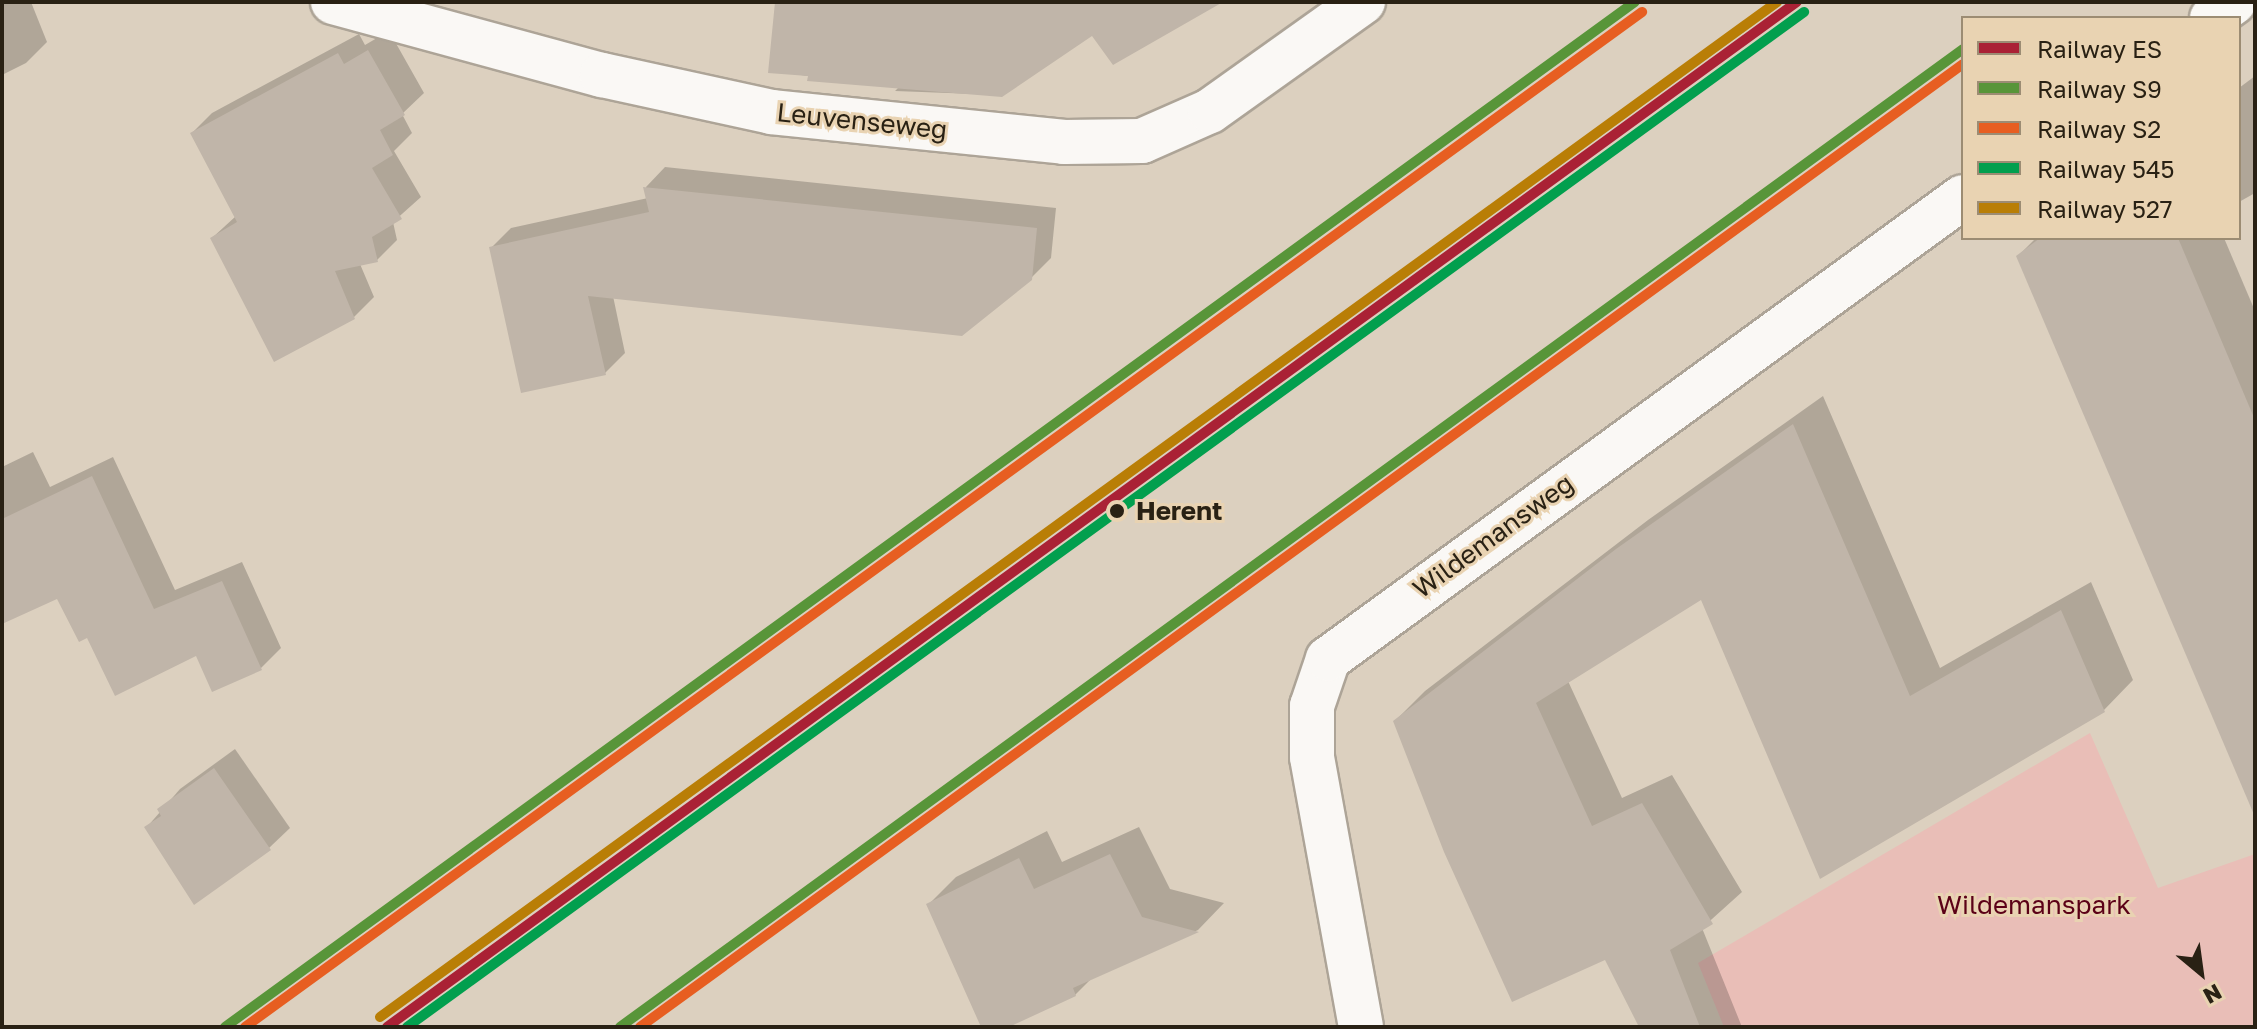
<!DOCTYPE html>
<style>
body{margin:0}
#map{position:relative;width:2257px;height:1029px;overflow:hidden;background:#dcd0bf;font-family:"Golos Text",sans-serif}
div>[style]{position:absolute}
.green>*{inset:0;background:#e9beb7}
.shadow>*{inset:0;background:#0003}
.building>*{inset:0;background:#c0b5a9}
.roads{filter:drop-shadow(2px 0 #ada497) drop-shadow(-2px 0 #ada497) drop-shadow(0 2px #ada497) drop-shadow(0 -2px #ada497)}
.minor>*{height:44px;margin:-22px;padding:0 22px;transform-origin:22px;border-radius:22px;background:#faf8f5}
.rail-1>*{height:10px;margin:-5px;padding:0 5px;transform-origin:5px;border-radius:5px;background:#aa2135}
.rail-2>*{height:10px;margin:-5px;padding:0 5px;transform-origin:5px;border-radius:5px;background:#589539}
.rail-3>*{height:10px;margin:-5px;padding:0 5px;transform-origin:5px;border-radius:5px;background:#e75e21}
.rail-4>*{height:10px;margin:-5px;padding:0 5px;transform-origin:5px;border-radius:5px;background:#029f4e}
.rail-5>*{height:10px;margin:-5px;padding:0 5px;transform-origin:5px;border-radius:5px;background:#b97e06}
.dots>*{width:22px;height:22px;translate:-50% -50%;box-sizing:border-box;border:4px solid #e9d3b2;border-radius:50%}
span{translate:-50% -50%;white-space:nowrap;text-align:center;line-height:1.15;-webkit-text-stroke:6px #e9d3b2;paint-order:stroke}
.street-label{font-size:26px;color:#292114}
.stop-label{font-size:26px;color:#292114;font-weight:700}
.left{translate:0 -50%;text-align:left}
.park-label{font-size:26px;color:#5b0117}
.frame{position:absolute;inset:0;border:4px solid #292114;pointer-events:none}
.legend{position:absolute;left:1961px;top:16px;width:280px;height:224px;box-sizing:border-box;background:#e9d3b2;border:2px solid #9c8c73;margin:0;padding:10px 14px;list-style:none;font-size:24px;color:#292114}
.legend li{display:flex;align-items:center;gap:16px;height:40px}
.legend b{width:40px;border:2px solid #9c8c73}
.north{position:absolute;left:2161px;top:933px;width:80px;height:80px;-webkit-text-stroke:6px #e9d3b2;paint-order:stroke;rotate:151deg;font-size:22px;font-weight:700;line-height:32px;text-align:center;color:#292114}
.north::after{content:'';display:block;margin:auto;width:28px;height:36px;background:#292114;clip-path:polygon(50% 0,100% 100%,50% 72%,0 100%)}
</style>
<div id="map">
<div class="green">
<i style="clip-path:polygon(2090px 733px,2158px 888px,2255px 854px,2255px 1027px,1724px 1027px,1698px 963px)"></i>
</div>
<div class="shadow">
<i style="clip-path:polygon(2px 2px,31px 2px,47px 42px,26px 63px,2px 75px)"></i>
<i style="clip-path:polygon(777px 2px,1213px 2px,1093px 34px,1001px 95px,895px 91px,898px 88px,771px 71px)"></i>
<i style="clip-path:polygon(389px 31px,424px 93px,402px 114px,412px 133px,394px 151px,421px 197px,393px 222px,397px 240px,377px 260px,360px 264px,374px 297px,353px 318px,212px 238px,236px 216px,192px 133px,212px 113px,359px 34px,365px 45px)"></i>
<i style="clip-path:polygon(2255px 76px,2255px 193px,2239px 202px,2239px 88px)"></i>
<i style="clip-path:polygon(665px 167px,1056px 208px,1051px 258px,1030px 279px,613px 296px,625px 353px,605px 373px,491px 248px,511px 228px,648px 198px,646px 187px)"></i>
<i style="clip-path:polygon(2036px 238px,2224px 238px,2255px 311px,2255px 812px,2018px 256px)"></i>
<i style="clip-path:polygon(1823px 396px,1940px 668px,2091px 582px,2133px 680px,2104px 710px,1821px 876px,1702px 598px,1568px 681px,1622px 798px,1672px 775px,1742px 892px,1702px 928px,1742px 1027px,1640px 1027px,1606px 958px,1395px 721px,1425px 691px,1648px 520px)"></i>
<i style="clip-path:polygon(33px 452px,50px 487px,113px 457px,175px 590px,242px 562px,281px 648px,261px 668px,88px 636px,58px 596px,2px 622px,2px 467px)"></i>
<i style="clip-path:polygon(235px 749px,290px 828px,269px 848px,147px 827px,180px 789px)"></i>
<i style="clip-path:polygon(1139px 827px,1170px 889px,1224px 903px,1198px 930px,1093px 977px,1075px 995px,1005px 1027px,983px 1027px,928px 905px,956px 877px,1047px 831px,1062px 862px)"></i>
</div>
<div class="building">
<i style="clip-path:polygon(775px 2px,1223px 2px,1113px 65px,1092px 36px,1002px 97px,807px 81px,808px 76px,768px 73px)"></i>
<i style="clip-path:polygon(368px 50px,405px 115px,380px 130px,393px 155px,372px 168px,402px 219px,372px 237px,378px 262px,335px 271px,355px 319px,274px 362px,210px 238px,237px 222px,190px 133px,338px 53px,344px 64px)"></i>
<i style="clip-path:polygon(643px 187px,1037px 228px,1032px 280px,962px 336px,588px 296px,606px 375px,521px 393px,489px 247px,649px 212px)"></i>
<i style="clip-path:polygon(2040px 238px,2178px 238px,2255px 420px,2255px 817px,2016px 256px)"></i>
<i style="clip-path:polygon(1793px 424px,1910px 696px,2061px 610px,2105px 712px,1820px 879px,1701px 600px,1536px 703px,1592px 826px,1642px 803px,1713px 924px,1670px 950px,1700px 1027px,1639px 1027px,1605px 960px,1512px 1002px,1444px 852px,1393px 721px,1616px 549px)"></i>
<i style="clip-path:polygon(92px 476px,154px 609px,222px 581px,262px 670px,212px 692px,196px 656px,115px 696px,87px 638px,79px 642px,57px 599px,2px 624px,2px 519px)"></i>
<i style="clip-path:polygon(214px 768px,271px 850px,194px 905px,144px 827px,161px 816px,157px 809px)"></i>
<i style="clip-path:polygon(1110px 854px,1142px 917px,1199px 932px,1073px 988px,1076px 996px,1009px 1027px,981px 1027px,926px 904px,1019px 858px,1034px 889px)"></i>
</div>
<div class="roads">
<div class="minor">
<i style="left:333px;top:2px;width:279px;rotate:15.2deg"></i>
<i style="left:602px;top:75px;width:173px;rotate:12.3deg"></i>
<i style="left:771px;top:112px;width:295px;rotate:5.8deg"></i>
<i style="left:1064px;top:142px;width:78px;rotate:-0.7deg"></i>
<i style="left:1142px;top:141px;width:74px;rotate:-23.8deg"></i>
<i style="left:1210px;top:111px;width:188px;rotate:-35.5deg"></i>
<i style="left:2212px;top:18px;width:27px;rotate:-36deg"></i>
<i style="left:1361px;top:1027px;width:274px;rotate:-100.3deg"></i>
<i style="left:1312px;top:757px;width:51px;rotate:-90deg"></i>
<i style="left:1312px;top:706px;width:50px;rotate:-71.2deg"></i>
<i style="left:1328px;top:659px;width:785px;rotate:-36.04deg"></i>
</div>
</div>
<div class="rail-1">
<i style="left:387px;top:1027px;width:1743px;rotate:-36.02deg"></i>
</div>
<div class="rail-2">
<i style="left:225px;top:1027px;width:1743px;rotate:-36.02deg"></i>
<i style="left:620px;top:1027px;width:1661px;rotate:-36.06deg"></i>
</div>
<div class="rail-3">
<i style="left:245px;top:1027px;width:1727px;rotate:-36deg"></i>
<i style="left:640px;top:1027px;width:1636px;rotate:-36.05deg"></i>
</div>
<div class="rail-4">
<i style="left:407px;top:1027px;width:1727px;rotate:-36deg"></i>
</div>
<div class="rail-5">
<i style="left:380px;top:1017px;width:1727px;rotate:-36deg"></i>
</div>
<div class="dots">
<i style="left:1117px;top:511px;background:#292114"></i>
</div>
<div class="street-label">
<span style="left:862px;top:121px;rotate:6deg">Leuvenseweg</span>
<span style="left:1493px;top:536px;rotate:-36deg">Wildemansweg</span>
</div>
<div class="stop-label">
<span class="left" style="left:1136px;top:511px">Herent</span>
</div>
<div class="park-label">
<span style="left:2034px;top:905px">Wildemanspark</span>
</div>
<div class="frame"></div>
<ul class="legend">
<li><b style="height:10px;background:#aa2135"></b>Railway ES</li>
<li><b style="height:10px;background:#589539"></b>Railway S9</li>
<li><b style="height:10px;background:#e75e21"></b>Railway S2</li>
<li><b style="height:10px;background:#029f4e"></b>Railway 545</li>
<li><b style="height:10px;background:#b97e06"></b>Railway 527</li>
</ul>
<div class="north">N</div>
</div>
